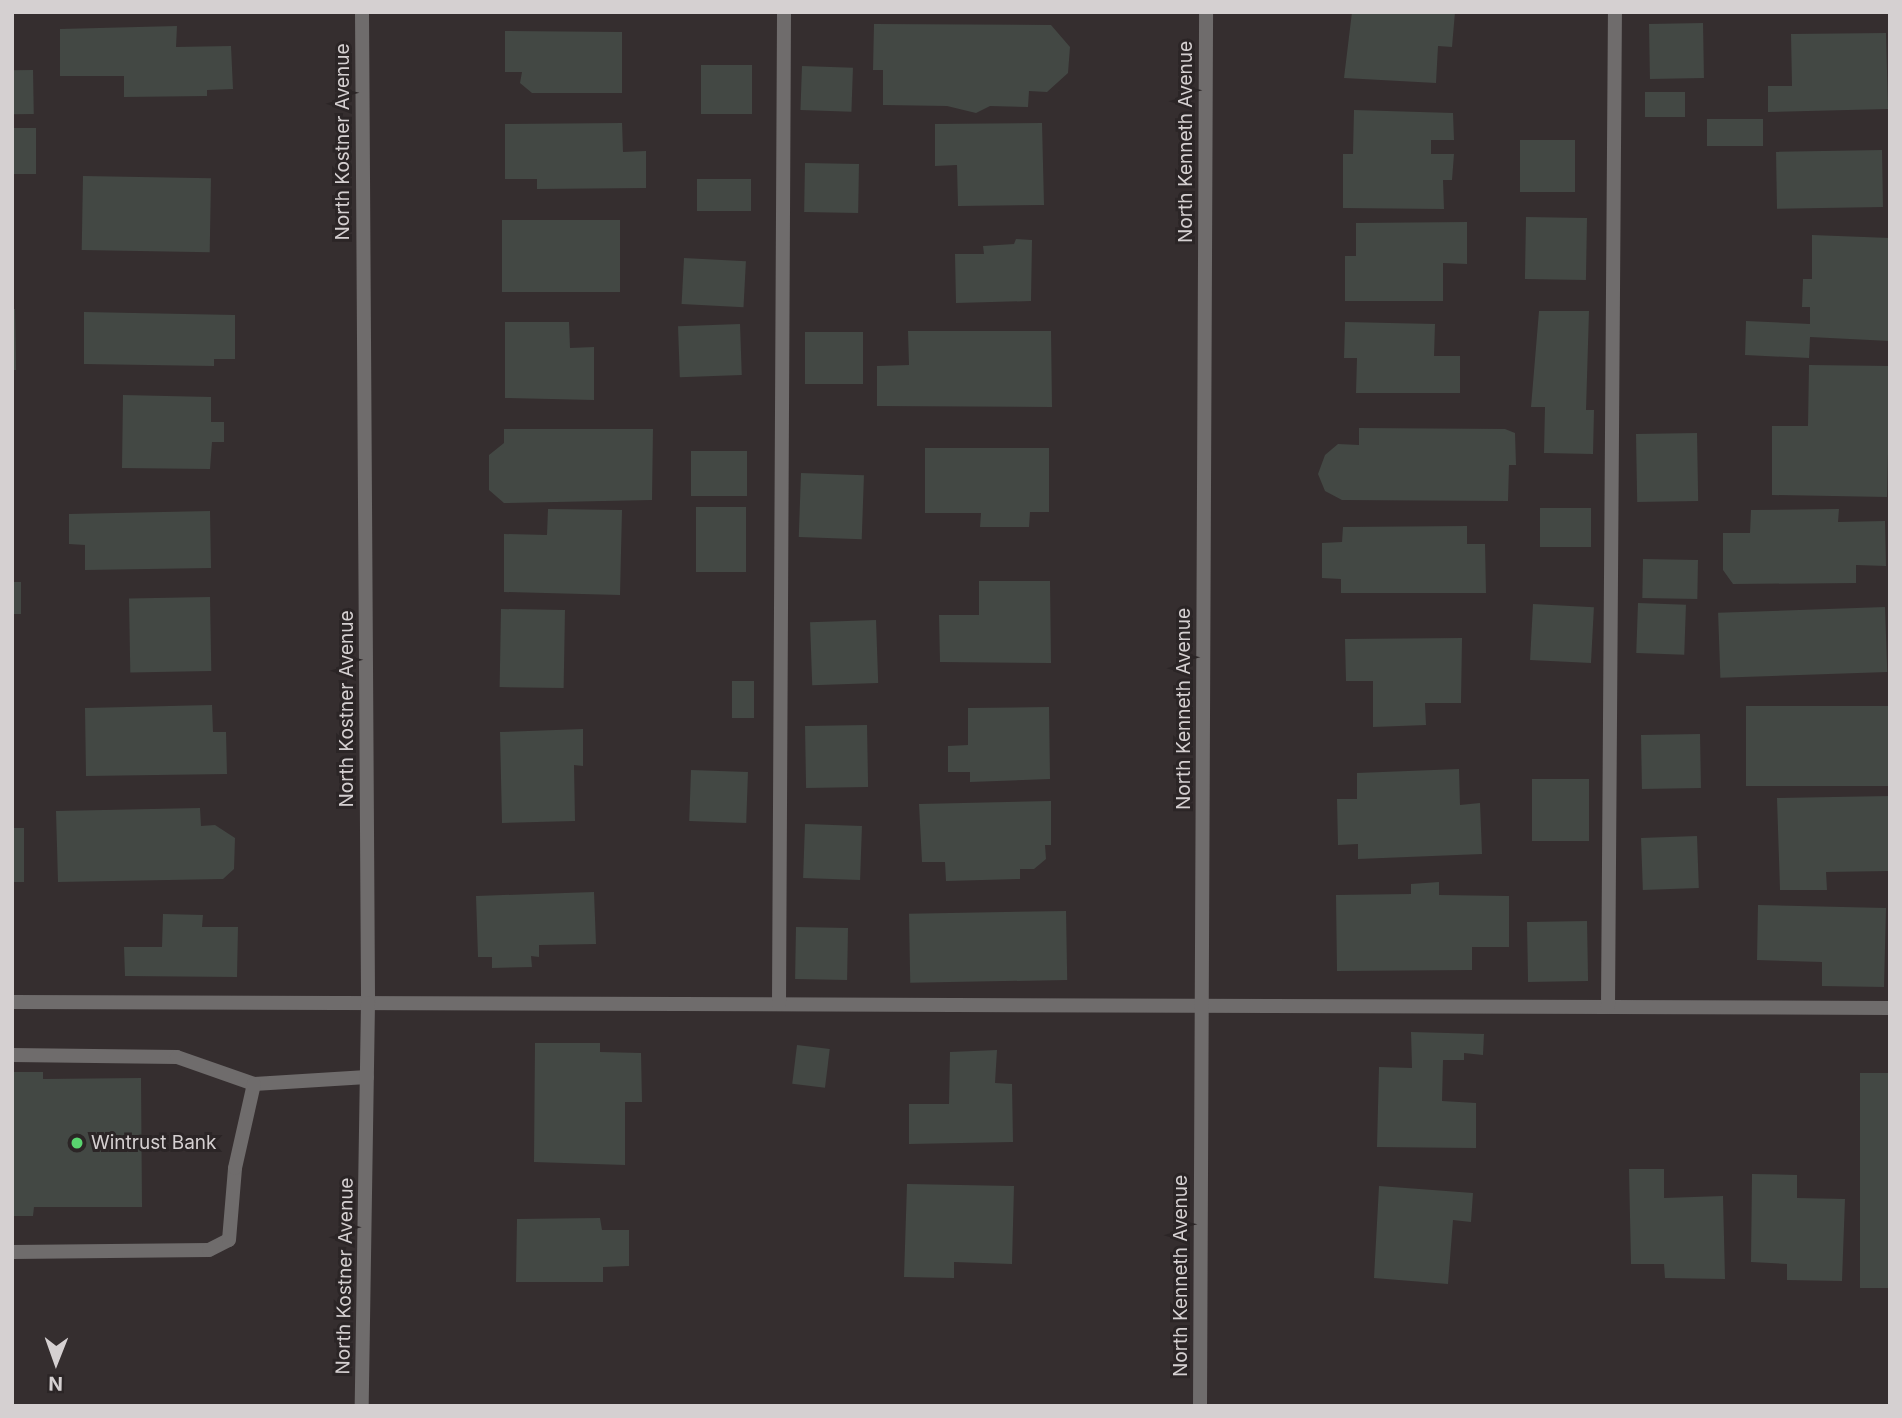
<!DOCTYPE html>
<style>
body{margin:0}
#map{position:relative;width:1902px;height:1418px;overflow:hidden;background:#352e2f;font-family:Inter,sans-serif}
div>[style]{position:absolute}
.building>*{inset:0;background:#434844;transform-origin:0 0}
.lane>*{height:14px;margin:-7px;padding:0 7px;transform-origin:7px;border-radius:7px;background:#6f6c6c}
.street>*{height:14px;margin:-7px;padding:0 7px;transform-origin:7px;border-radius:7px;background:#6f6c6c}
.dots>*{width:19px;height:19px;translate:-50% -50%;box-sizing:border-box;border:4px solid #2b2526;border-radius:50%}
span{translate:-50% -50%;white-space:nowrap;text-align:center;line-height:1.15;-webkit-text-stroke:6px #2b2526;paint-order:stroke}
.street-label{font-size:19px;color:#d5d0d1}
.poi-label{font-size:19px;color:#d5d0d1}
.left{translate:0 -50%;text-align:left}
.frame{position:absolute;inset:0;border:14px solid #d5d0d1;pointer-events:none}
.north{position:absolute;left:21px;top:1327px;width:70px;height:70px;-webkit-text-stroke:5px #2b2526;paint-order:stroke;rotate:181deg;font-size:19px;font-weight:700;line-height:28px;text-align:center;color:#d5d0d1}
.north::after{content:'';display:block;margin:auto;width:24px;height:32px;background:#d5d0d1;clip-path:polygon(50% 0,100% 100%,50% 72%,0 100%)}
</style>
<div id="map">
<div class="building">
<i style="clip-path:polygon(1352px 12px,1455px 12px,1452px 47px,1438px 46px,1436px 83px,1344px 78px)"></i>
<i style="left:1703px;top:23px;width:55px;height:54px;rotate:89deg"></i>
<i style="clip-path:polygon(874px 24px,1051px 25px,1070px 47px,1068px 73px,1047px 92px,1029px 91px,1028px 107px,990px 106px,976px 113px,947px 106px,883px 105px,883px 70px,873px 70px)"></i>
<i style="clip-path:polygon(177px 26px,176px 47px,231px 46px,233px 89px,207px 90px,207px 96px,124px 97px,124px 76px,60px 76px,60px 29px)"></i>
<i style="clip-path:polygon(505px 31px,622px 32px,622px 93px,532px 93px,520px 83px,522px 72px,505px 72px)"></i>
<i style="clip-path:polygon(1886px 33px,1888px 109px,1768px 112px,1768px 86px,1792px 86px,1791px 34px)"></i>
<i style="left:701px;top:65px;width:51px;height:49px"></i>
<i style="left:802px;top:66px;width:51px;height:44px;rotate:2deg"></i>
<i style="left:33px;top:70px;width:44px;height:21px;rotate:89deg"></i>
<i style="left:1645px;top:92px;width:40px;height:25px"></i>
<i style="clip-path:polygon(1354px 110px,1453px 113px,1454px 140px,1431px 140px,1431px 154px,1454px 154px,1452px 180px,1443px 180px,1444px 209px,1343px 208px,1343px 154px,1353px 154px)"></i>
<i style="left:1707px;top:119px;width:56px;height:27px"></i>
<i style="clip-path:polygon(622px 123px,623px 152px,646px 151px,646px 188px,537px 189px,537px 179px,505px 179px,505px 124px)"></i>
<i style="clip-path:polygon(1042px 123px,1044px 205px,958px 206px,957px 165px,935px 166px,935px 124px)"></i>
<i style="left:12px;top:128px;width:24px;height:46px"></i>
<i style="left:1520px;top:140px;width:55px;height:52px"></i>
<i style="left:1882px;top:150px;width:57px;height:106px;rotate:89deg"></i>
<i style="left:805px;top:163px;width:54px;height:49px;rotate:1deg"></i>
<i style="left:83px;top:176px;width:128px;height:74px;rotate:1deg"></i>
<i style="left:697px;top:179px;width:54px;height:32px"></i>
<i style="left:1587px;top:218px;width:62px;height:61px;rotate:91deg"></i>
<i style="left:502px;top:220px;width:118px;height:72px"></i>
<i style="clip-path:polygon(1467px 222px,1467px 264px,1443px 263px,1443px 301px,1345px 301px,1345px 256px,1356px 256px,1356px 223px)"></i>
<i style="clip-path:polygon(1812px 235px,1890px 238px,1890px 341px,1810px 337px,1809px 358px,1745px 355px,1746px 321px,1810px 324px,1810px 307px,1802px 307px,1803px 279px,1812px 279px)"></i>
<i style="clip-path:polygon(1016px 239px,1032px 240px,1031px 301px,956px 303px,955px 254px,984px 254px,983px 246px,1014px 244px)"></i>
<i style="left:684px;top:258px;width:62px;height:46px;rotate:3deg"></i>
<i style="clip-path:polygon(12px 309px,15px 309px,16px 370px,12px 370px)"></i>
<i style="clip-path:polygon(1539px 311px,1589px 311px,1586px 410px,1594px 410px,1593px 454px,1544px 453px,1545px 407px,1531px 407px)"></i>
<i style="clip-path:polygon(84px 312px,235px 315px,235px 359px,214px 359px,214px 366px,84px 364px)"></i>
<i style="clip-path:polygon(505px 322px,569px 322px,570px 348px,594px 347px,594px 400px,505px 398px)"></i>
<i style="clip-path:polygon(1345px 322px,1435px 324px,1434px 356px,1460px 356px,1460px 393px,1356px 393px,1357px 358px,1344px 358px)"></i>
<i style="left:740px;top:324px;width:51px;height:62px;rotate:88deg"></i>
<i style="clip-path:polygon(908px 331px,1051px 331px,1052px 407px,877px 406px,877px 366px,909px 365px)"></i>
<i style="left:805px;top:332px;width:58px;height:52px"></i>
<i style="clip-path:polygon(1809px 365px,1890px 366px,1887px 497px,1772px 495px,1772px 426px,1808px 426px)"></i>
<i style="clip-path:polygon(123px 395px,211px 397px,211px 422px,224px 422px,224px 442px,212px 442px,210px 469px,122px 468px)"></i>
<i style="clip-path:polygon(1359px 428px,1505px 429px,1515px 433px,1516px 465px,1509px 465px,1508px 501px,1342px 500px,1325px 491px,1318px 474px,1325px 455px,1338px 444px,1359px 445px)"></i>
<i style="clip-path:polygon(504px 429px,653px 429px,652px 500px,504px 503px,489px 490px,489px 455px,504px 443px)"></i>
<i style="left:1697px;top:433px;width:68px;height:61px;rotate:89deg"></i>
<i style="clip-path:polygon(925px 448px,1049px 448px,1049px 512px,1030px 512px,1029px 527px,980px 527px,981px 513px,925px 513px)"></i>
<i style="left:691px;top:451px;width:56px;height:45px"></i>
<i style="left:801px;top:473px;width:63px;height:64px;rotate:2deg"></i>
<i style="left:696px;top:507px;width:50px;height:65px"></i>
<i style="left:1540px;top:508px;width:51px;height:39px"></i>
<i style="clip-path:polygon(548px 509px,622px 510px,620px 595px,504px 592px,504px 534px,547px 535px)"></i>
<i style="clip-path:polygon(1839px 509px,1838px 522px,1885px 521px,1886px 566px,1856px 565px,1856px 583px,1733px 584px,1723px 570px,1723px 533px,1750px 533px,1751px 510px)"></i>
<i style="clip-path:polygon(210px 511px,211px 568px,85px 570px,85px 545px,69px 544px,69px 514px)"></i>
<i style="clip-path:polygon(1467px 526px,1467px 544px,1485px 544px,1486px 593px,1341px 593px,1341px 579px,1322px 578px,1322px 543px,1342px 542px,1343px 527px)"></i>
<i style="left:1643px;top:559px;width:55px;height:39px;rotate:1deg"></i>
<i style="clip-path:polygon(979px 581px,1050px 581px,1051px 663px,940px 662px,939px 615px,979px 615px)"></i>
<i style="left:12px;top:582px;width:9px;height:32px"></i>
<i style="left:210px;top:597px;width:74px;height:81px;rotate:89deg"></i>
<i style="left:1638px;top:603px;width:48px;height:50px;rotate:2deg"></i>
<i style="left:1533px;top:604px;width:61px;height:56px;rotate:3deg"></i>
<i style="left:1885px;top:607px;width:65px;height:167px;rotate:88deg"></i>
<i style="left:501px;top:609px;width:64px;height:78px;rotate:1deg"></i>
<i style="left:876px;top:620px;width:63px;height:66px;rotate:88deg"></i>
<i style="clip-path:polygon(1462px 638px,1461px 703px,1425px 703px,1426px 725px,1373px 727px,1373px 681px,1346px 681px,1345px 639px)"></i>
<i style="left:732px;top:681px;width:22px;height:37px"></i>
<i style="clip-path:polygon(212px 705px,213px 732px,226px 732px,227px 774px,86px 776px,85px 708px)"></i>
<i style="left:1746px;top:706px;width:144px;height:80px"></i>
<i style="clip-path:polygon(1049px 707px,1050px 779px,970px 782px,970px 772px,948px 772px,948px 746px,968px 745px,968px 708px)"></i>
<i style="left:867px;top:725px;width:62px;height:62px;rotate:89deg"></i>
<i style="clip-path:polygon(583px 729px,583px 766px,574px 765px,575px 821px,502px 823px,500px 732px)"></i>
<i style="left:1700px;top:734px;width:54px;height:59px;rotate:89deg"></i>
<i style="clip-path:polygon(1459px 769px,1460px 805px,1480px 803px,1482px 854px,1358px 859px,1358px 844px,1338px 845px,1337px 799px,1357px 799px,1357px 773px)"></i>
<i style="left:691px;top:770px;width:57px;height:51px;rotate:2deg"></i>
<i style="left:1532px;top:779px;width:57px;height:62px"></i>
<i style="clip-path:polygon(1890px 796px,1890px 871px,1826px 872px,1827px 890px,1780px 890px,1777px 798px)"></i>
<i style="clip-path:polygon(1051px 801px,1051px 845px,1045px 845px,1046px 859px,1034px 869px,1020px 869px,1020px 879px,946px 881px,945px 862px,922px 862px,919px 804px)"></i>
<i style="clip-path:polygon(200px 808px,201px 826px,215px 825px,235px 838px,234px 869px,223px 879px,58px 882px,56px 811px)"></i>
<i style="left:805px;top:824px;width:57px;height:54px;rotate:2deg"></i>
<i style="left:12px;top:828px;width:12px;height:54px"></i>
<i style="left:1697px;top:836px;width:52px;height:56px;rotate:88deg"></i>
<i style="clip-path:polygon(1439px 882px,1439px 895px,1509px 896px,1509px 947px,1472px 947px,1472px 970px,1337px 971px,1336px 895px,1411px 894px,1411px 884px)"></i>
<i style="clip-path:polygon(594px 892px,596px 944px,539px 945px,539px 957px,531px 956px,532px 967px,492px 968px,492px 957px,478px 957px,476px 896px)"></i>
<i style="clip-path:polygon(1758px 905px,1886px 908px,1884px 987px,1822px 986px,1822px 962px,1757px 960px)"></i>
<i style="left:1066px;top:911px;width:69px;height:157px;rotate:89deg"></i>
<i style="clip-path:polygon(163px 914px,203px 915px,202px 927px,238px 927px,237px 977px,125px 976px,124px 947px,162px 947px)"></i>
<i style="left:1587px;top:921px;width:60px;height:60px;rotate:89deg"></i>
<i style="left:796px;top:927px;width:52px;height:52px;rotate:1deg"></i>
<i style="clip-path:polygon(1411px 1032px,1484px 1034px,1483px 1055px,1464px 1053px,1464px 1060px,1443px 1060px,1442px 1101px,1476px 1103px,1476px 1148px,1377px 1147px,1379px 1067px,1412px 1068px)"></i>
<i style="clip-path:polygon(535px 1043px,600px 1043px,600px 1052px,641px 1053px,642px 1102px,625px 1102px,625px 1165px,534px 1162px)"></i>
<i style="left:797px;top:1045px;width:33px;height:39px;rotate:7deg"></i>
<i style="clip-path:polygon(997px 1050px,995px 1083px,1012px 1084px,1013px 1142px,909px 1144px,909px 1104px,949px 1104px,950px 1052px)"></i>
<i style="clip-path:polygon(12px 1072px,43px 1072px,43px 1079px,141px 1078px,142px 1207px,34px 1207px,33px 1216px,12px 1216px)"></i>
<i style="left:1860px;top:1073px;width:30px;height:215px"></i>
<i style="clip-path:polygon(1629px 1169px,1664px 1169px,1664px 1198px,1723px 1196px,1725px 1279px,1665px 1278px,1664px 1264px,1631px 1264px)"></i>
<i style="clip-path:polygon(1752px 1174px,1797px 1175px,1797px 1198px,1845px 1199px,1842px 1281px,1787px 1280px,1787px 1264px,1751px 1262px)"></i>
<i style="clip-path:polygon(907px 1184px,1014px 1186px,1012px 1264px,954px 1262px,954px 1278px,904px 1277px)"></i>
<i style="clip-path:polygon(1379px 1186px,1473px 1193px,1471px 1222px,1453px 1220px,1448px 1284px,1374px 1278px)"></i>
<i style="clip-path:polygon(600px 1218px,602px 1230px,629px 1230px,629px 1266px,603px 1267px,603px 1282px,516px 1282px,517px 1219px)"></i>
</div>
<div class="lane">
<i style="left:12px;top:1002px;width:1878px;rotate:0.18deg"></i>
<i style="left:779px;top:1004px;width:992px;rotate:-89.71deg"></i>
<i style="left:1608px;top:1007px;width:995px;rotate:-89.6deg"></i>
<i style="left:12px;top:1055px;width:165px;rotate:0.7deg"></i>
<i style="left:177px;top:1057px;width:82px;rotate:19.3deg"></i>
<i style="left:254px;top:1084px;width:113px;rotate:-3.5deg"></i>
<i style="left:12px;top:1252px;width:197px;rotate:-0.6deg"></i>
<i style="left:209px;top:1250px;width:22px;rotate:-27deg"></i>
<i style="left:229px;top:1240px;width:72px;rotate:-85.2deg"></i>
<i style="left:235px;top:1168px;width:86px;rotate:-77.3deg"></i>
</div>
<div class="street">
<i style="left:362px;top:12px;width:991px;rotate:89.65deg"></i>
<i style="left:368px;top:1003px;width:403px;rotate:90.9deg"></i>
<i style="left:1200px;top:1406px;width:1394px;rotate:-89.75deg"></i>
</div>
<div class="dots">
<i style="left:77px;top:1143px;background:#59d56f"></i>
</div>
<div class="street-label">
<span style="left:343px;top:142px;rotate:-90deg">North Kostner Avenue</span>
<span style="left:1186px;top:142px;rotate:-90deg">North Kenneth Avenue</span>
<span style="left:347px;top:709px;rotate:-90deg">North Kostner Avenue</span>
<span style="left:1184px;top:709px;rotate:-90deg">North Kenneth Avenue</span>
<span style="left:345px;top:1276px;rotate:-89deg">North Kostner Avenue</span>
<span style="left:1181px;top:1276px;rotate:-90deg">North Kenneth Avenue</span>
</div>
<div class="poi-label">
<span class="left" style="left:91px;top:1143px">Wintrust Bank</span>
</div>
<div class="frame"></div>
<div class="north">N</div>
</div>
